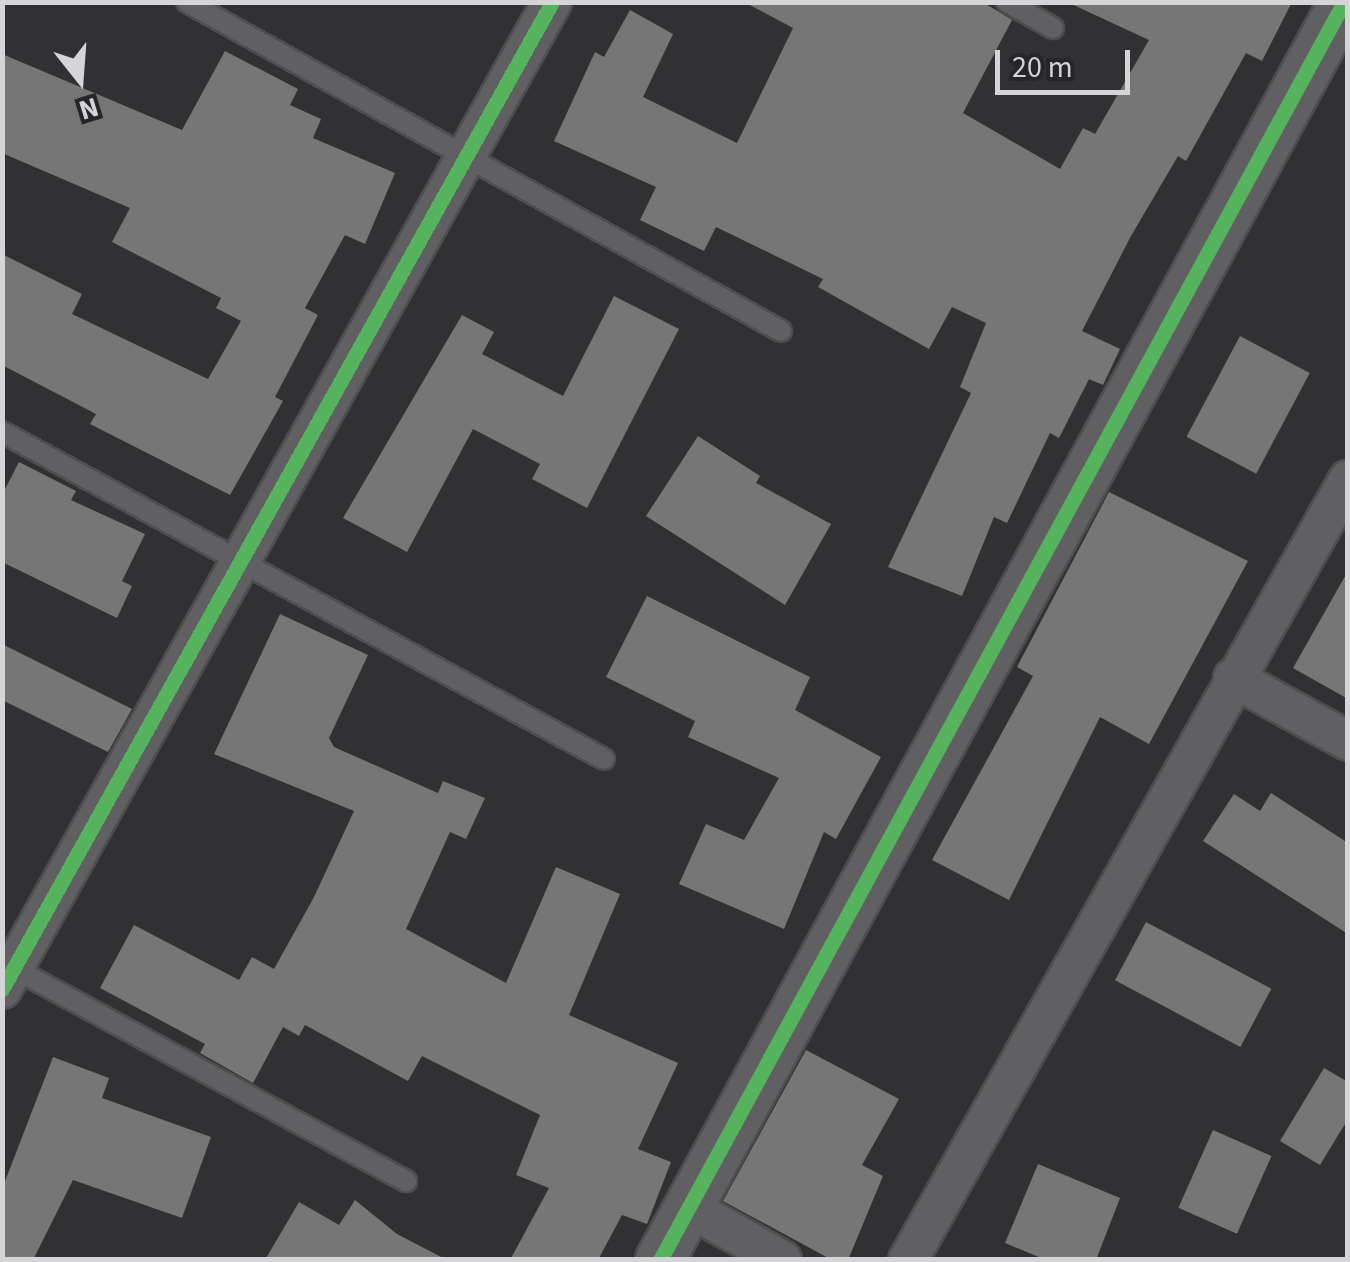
<!DOCTYPE html>
<style>
body{margin:0}
#map{position:relative;width:1350px;height:1262px;overflow:hidden;background:#313032;font-family:"Source Sans 3",sans-serif}
div>[style]{position:absolute}
.building>*{inset:0;background:#777677;transform-origin:0 0}
.roads{filter:drop-shadow(2px 0 #4e4d4f) drop-shadow(-2px 0 #4e4d4f) drop-shadow(0 2px #4e4d4f) drop-shadow(0 -2px #4e4d4f)}
.service>*{height:20px;margin:-10px;padding:0 10px;transform-origin:10px;border-radius:10px;background:#605f61}
.minor>*{height:38px;margin:-19px;padding:0 19px;transform-origin:19px;border-radius:19px;background:#605f61}
.tertiary>*{height:48px;margin:-24px;padding:0 24px;transform-origin:24px;border-radius:24px;background:#605f61}
.cycleway>*{height:15px;margin:-7.5px;padding:0 7.5px;transform-origin:7.5px;border-radius:7.5px;background:#56b35d}
span{translate:-50% -50%;white-space:nowrap;text-align:center;line-height:1.15;-webkit-text-stroke:10px #272529;paint-order:stroke}
.frame{position:absolute;inset:0;border:5px solid #d5d4d6;pointer-events:none}
.north{position:absolute;left:30px;top:30px;width:100px;height:100px;-webkit-text-stroke:8px #272529;paint-order:stroke;rotate:163deg;font-size:28px;font-weight:700;line-height:40px;text-align:center;color:#d5d4d6}
.north::after{content:'';display:block;margin:auto;width:35px;height:45px;background:#d5d4d6;clip-path:polygon(50% 0,100% 100%,50% 72%,0 100%)}
.scale{position:absolute;left:995px;top:50px;width:135px;height:45px;box-sizing:border-box;border:5px solid #d5d4d6;border-top:0;padding-left:12px;font-size:30px;line-height:35px;white-space:nowrap;color:#d5d4d6;-webkit-text-stroke:8px #272529;paint-order:stroke}
</style>
<div id="map">
<div class="building">
<i style="clip-path:polygon(744px 2px,982px 2px,996px 10px,1012px 20px,963px 113px,1060px 169px,1083px 128px,1095px 134px,1149px 40px,1067px 2px,1292px 2px,1262px 61px,1246px 53px,1186px 161px,1178px 156px,1131px 236px,1082px 331px,1120px 349px,1103px 385px,1089px 379px,1059px 438px,1050px 433px,1007px 523px,994px 517px,962px 596px,888px 567px,971px 393px,960px 387px,986px 323px,952px 307px,929px 349px,818px 287px,823px 279px,716px 227px,704px 251px,640px 220px,656px 187px,554px 141px,595px 52px,604px 57px,630px 10px,673px 34px,643px 97px,737px 143px,793px 28px)"></i>
<i style="clip-path:polygon(225px 51px,298px 89px,290px 105px,321px 119px,313px 138px,395px 173px,365px 244px,345px 235px,305px 308px,318px 315px,275px 397px,283px 401px,230px 495px,90px 424px,96px 414px,2px 365px,2px 254px,82px 294px,72px 314px,208px 379px,241px 321px,216px 308px,221px 298px,112px 242px,130px 208px,2px 153px,2px 54px,182px 130px)"></i>
<i style="clip-path:polygon(614px 296px,679px 329px,587px 508px,532px 479px,540px 464px,473px 429px,407px 552px,343px 518px,462px 315px,494px 332px,482px 354px,563px 396px)"></i>
<i style="left:1240px;top:336px;width:79px;height:114px;rotate:28deg"></i>
<i style="clip-path:polygon(698px 436px,760px 476px,756px 483px,831px 524px,785px 605px,646px 516px)"></i>
<i style="clip-path:polygon(19px 462px,76px 491px,71px 500px,145px 534px,122px 581px,132px 586px,117px 618px,2px 562px,2px 495px)"></i>
<i style="clip-path:polygon(1109px 492px,1248px 561px,1149px 744px,1100px 717px,1009px 900px,932px 860px,1033px 676px,1017px 667px)"></i>
<i style="clip-path:polygon(1348px 571px,1348px 699px,1293px 668px)"></i>
<i style="clip-path:polygon(647px 596px,810px 677px,795px 710px,881px 757px,836px 839px,824px 832px,784px 929px,679px 884px,706px 824px,744px 840px,779px 778px,688px 737px,695px 721px,606px 677px)"></i>
<i style="clip-path:polygon(280px 614px,368px 655px,329px 738px,334px 747px,438px 793px,443px 781px,485px 798px,466px 839px,450px 832px,406px 929px,506px 983px,556px 867px,620px 894px,569px 1015px,678px 1063px,638px 1149px,671px 1162px,647px 1224px,622px 1215px,598px 1260px,510px 1260px,549px 1188px,516px 1175px,540px 1115px,422px 1056px,408px 1081px,305px 1025px,299px 1036px,283px 1027px,253px 1083px,200px 1053px,205px 1044px,100px 988px,134px 925px,239px 980px,252px 957px,274px 969px,314px 897px,354px 811px,214px 754px)"></i>
<i style="clip-path:polygon(2px 644px,132px 709px,108px 752px,2px 700px)"></i>
<i style="clip-path:polygon(1271px 793px,1348px 843px,1348px 934px,1203px 841px,1234px 794px,1260px 811px)"></i>
<i style="left:1146px;top:922px;width:142px;height:66px;rotate:28deg"></i>
<i style="clip-path:polygon(806px 1050px,899px 1099px,862px 1165px,883px 1176px,848px 1260px,832px 1260px,723px 1201px)"></i>
<i style="clip-path:polygon(53px 1057px,109px 1078px,102px 1098px,211px 1137px,182px 1218px,73px 1180px,33px 1260px,2px 1260px,2px 1189px)"></i>
<i style="clip-path:polygon(1324px 1068px,1348px 1082px,1348px 1119px,1320px 1165px,1280px 1141px)"></i>
<i style="left:1213px;top:1130px;width:64px;height:85px;rotate:24deg"></i>
<i style="clip-path:polygon(1038px 1164px,1120px 1198px,1096px 1260px,1046px 1260px,1005px 1243px)"></i>
<i style="clip-path:polygon(355px 1200px,397px 1234px,447px 1260px,265px 1260px,299px 1202px,339px 1225px)"></i>
</div>
<div class="roads">
<div class="service">
<i style="left:187px;top:2px;width:679px;rotate:28.98deg"></i>
<i style="left:1007px;top:2px;width:53px;rotate:29.5deg"></i>
<i style="left:2px;top:432px;width:685px;rotate:28.51deg"></i>
<i style="left:8px;top:965px;width:453px;rotate:28.5deg"></i>
</div>
<div class="minor">
<i style="left:1233px;top:678px;width:131px;rotate:28.7deg"></i>
<i style="left:2px;top:989px;width:1130px;rotate:-60.87deg"></i>
<i style="left:688px;top:1207px;width:108px;rotate:29.4deg"></i>
<i style="left:908px;top:1260px;width:896px;rotate:-60.57deg"></i>
</div>
<div class="tertiary">
<i style="left:660px;top:1260px;width:1432px;rotate:-61.47deg"></i>
</div>
</div>
<div class="cycleway">
<i style="left:2px;top:989px;width:1130px;rotate:-60.87deg"></i>
<i style="left:660px;top:1260px;width:1432px;rotate:-61.47deg"></i>
</div>
<div class="frame"></div>
<div class="north">N</div>
<div class="scale">20 m</div>
</div>
